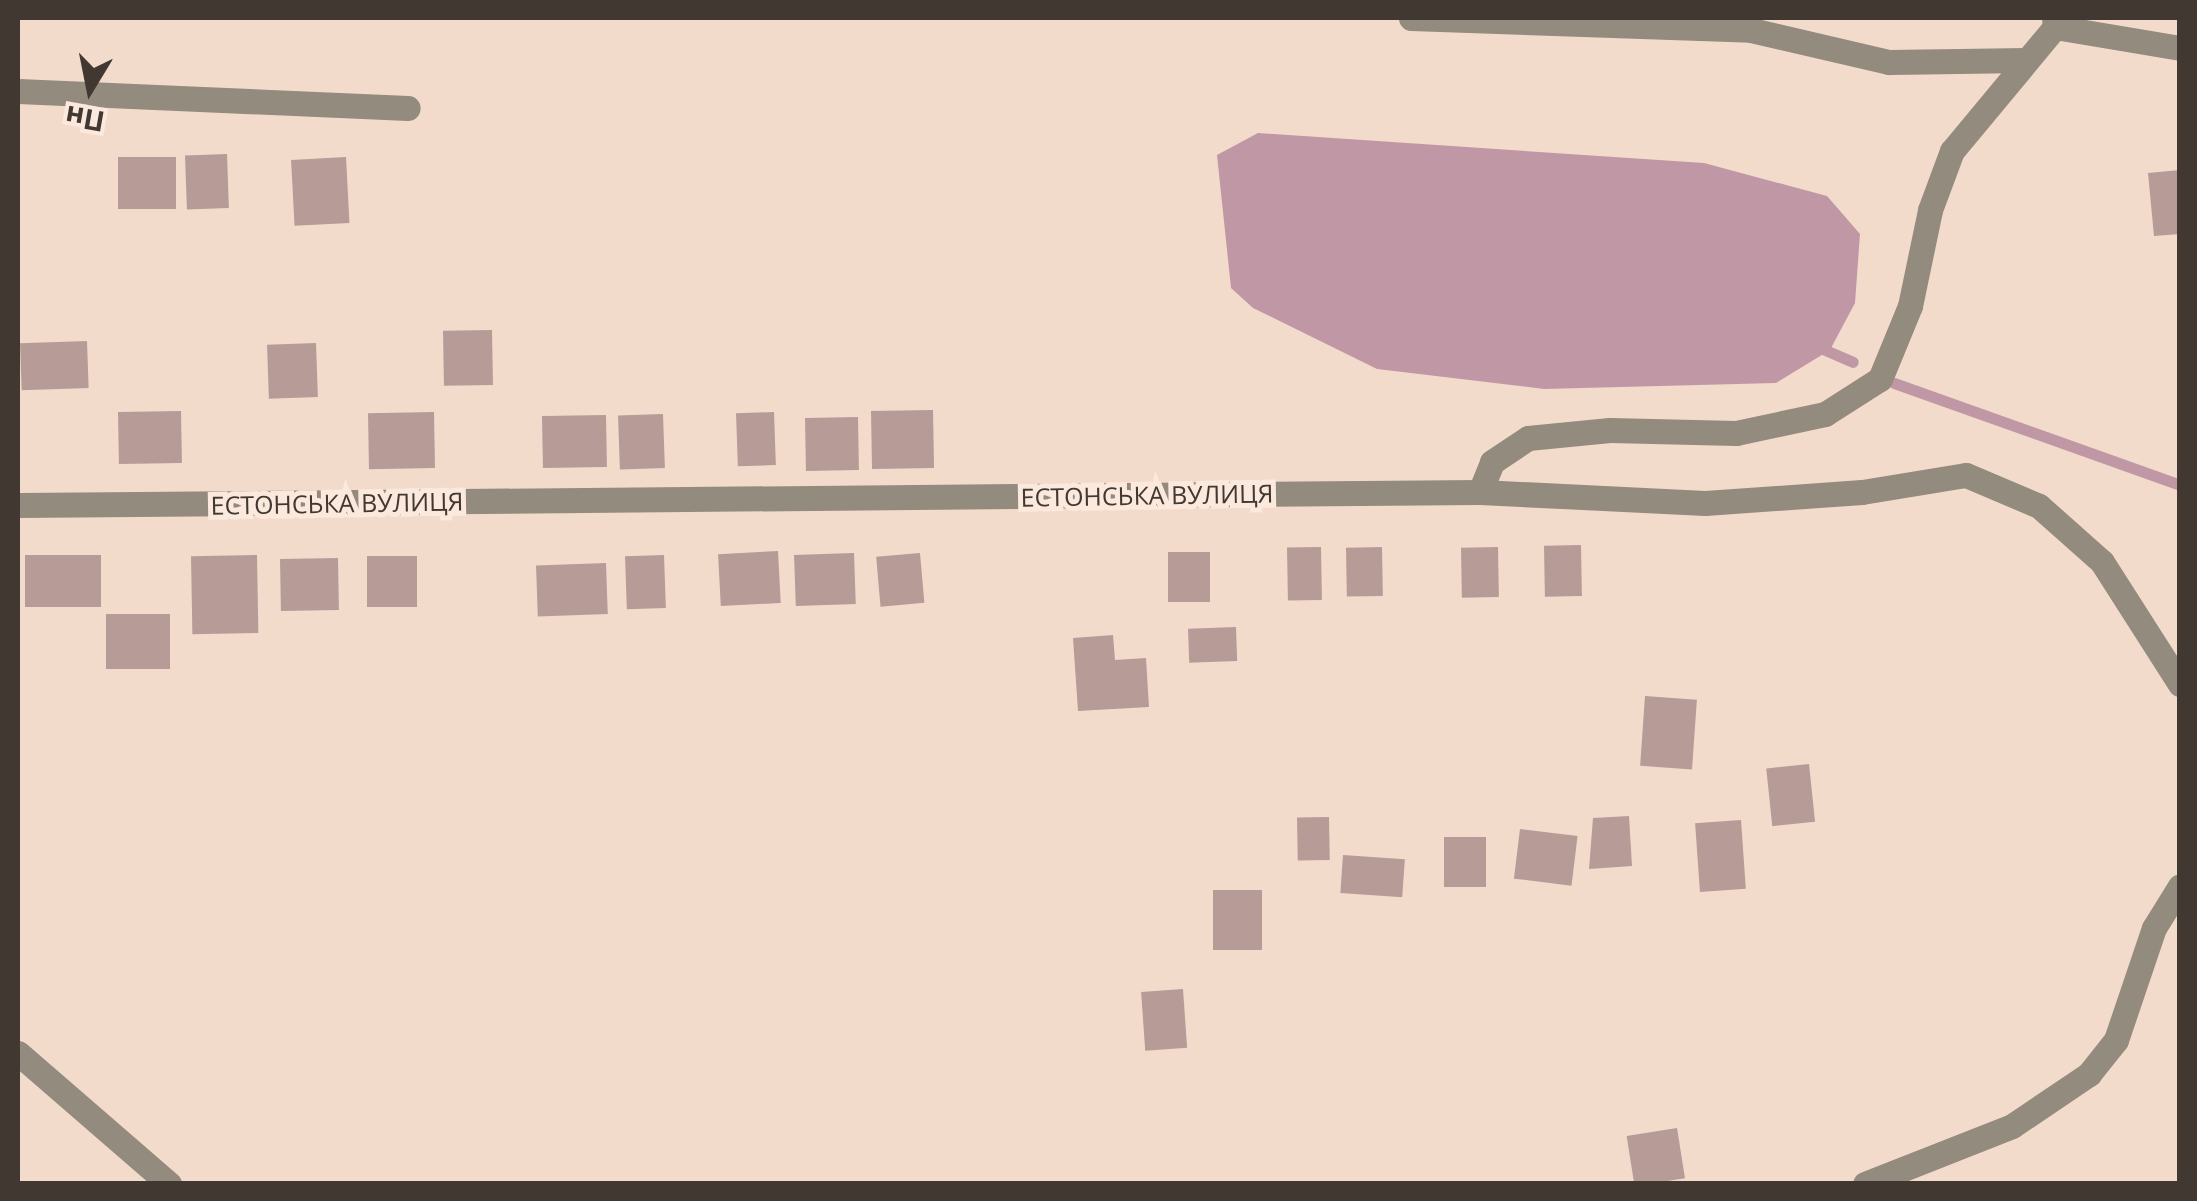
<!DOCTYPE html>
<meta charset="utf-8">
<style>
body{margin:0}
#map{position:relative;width:2197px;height:1201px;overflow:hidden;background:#f3dbcc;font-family:"Open Sans",sans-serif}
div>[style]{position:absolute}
.water>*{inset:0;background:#c098a5}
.stream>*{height:11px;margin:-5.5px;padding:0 5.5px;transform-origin:5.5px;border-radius:5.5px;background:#c098a5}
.building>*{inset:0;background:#b69b97;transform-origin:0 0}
.minor>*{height:25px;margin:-12.5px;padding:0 12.5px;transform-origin:12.5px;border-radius:12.5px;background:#938b7d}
span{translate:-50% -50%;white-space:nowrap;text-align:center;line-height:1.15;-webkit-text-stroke:10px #fce9dd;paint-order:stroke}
.street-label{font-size:25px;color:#423832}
.frame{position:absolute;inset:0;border:20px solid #423832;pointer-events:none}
.north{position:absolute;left:40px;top:40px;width:100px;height:100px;-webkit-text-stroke:8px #fce9dd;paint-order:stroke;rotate:190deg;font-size:28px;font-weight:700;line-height:40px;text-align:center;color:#423832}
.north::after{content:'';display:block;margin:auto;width:35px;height:45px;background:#423832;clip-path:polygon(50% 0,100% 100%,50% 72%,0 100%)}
</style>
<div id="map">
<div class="water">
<i style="clip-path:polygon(1258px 133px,1704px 163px,1827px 196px,1860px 234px,1855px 303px,1830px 350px,1776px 383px,1544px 389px,1377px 369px,1253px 308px,1231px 288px,1217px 155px)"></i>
</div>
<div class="stream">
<i style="left:1816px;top:346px;width:40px;rotate:23.4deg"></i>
<i style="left:1894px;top:383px;width:304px;rotate:19.6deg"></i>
</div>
<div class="building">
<i style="left:227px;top:154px;width:54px;height:42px;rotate:88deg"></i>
<i style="left:118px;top:157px;width:58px;height:52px"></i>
<i style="left:346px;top:157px;width:66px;height:55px;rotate:87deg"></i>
<i style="clip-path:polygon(2180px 170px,2180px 234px,2154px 236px,2148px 173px)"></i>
<i style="left:492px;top:330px;width:55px;height:49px;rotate:89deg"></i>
<i style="left:87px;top:341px;width:47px;height:67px;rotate:88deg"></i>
<i style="left:316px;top:343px;width:54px;height:49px;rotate:88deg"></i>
<i style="left:933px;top:410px;width:58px;height:62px;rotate:89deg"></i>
<i style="left:181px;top:411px;width:52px;height:63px;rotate:89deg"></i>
<i style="left:434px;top:412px;width:56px;height:66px;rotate:89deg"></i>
<i style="left:774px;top:412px;width:53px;height:38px;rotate:88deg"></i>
<i style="left:663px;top:414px;width:54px;height:45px;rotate:88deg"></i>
<i style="left:606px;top:415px;width:52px;height:64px;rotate:89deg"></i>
<i style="left:858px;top:417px;width:53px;height:53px;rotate:89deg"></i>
<i style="left:1581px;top:545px;width:51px;height:37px;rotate:89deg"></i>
<i style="left:1321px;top:547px;width:53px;height:34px;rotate:89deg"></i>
<i style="left:1382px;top:547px;width:49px;height:36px;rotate:89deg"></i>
<i style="left:1498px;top:547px;width:50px;height:37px;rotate:89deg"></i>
<i style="left:778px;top:551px;width:52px;height:60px;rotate:87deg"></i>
<i style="left:1168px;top:552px;width:42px;height:50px"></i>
<i style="left:854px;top:553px;width:51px;height:60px;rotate:88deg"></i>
<i style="left:920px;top:553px;width:50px;height:44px;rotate:85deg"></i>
<i style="left:101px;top:555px;width:52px;height:76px;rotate:90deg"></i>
<i style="left:257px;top:555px;width:78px;height:66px;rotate:89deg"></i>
<i style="left:664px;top:555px;width:53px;height:39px;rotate:88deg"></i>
<i style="left:417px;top:556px;width:51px;height:50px;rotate:90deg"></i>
<i style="left:338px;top:558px;width:52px;height:58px;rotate:89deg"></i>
<i style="left:606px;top:563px;width:51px;height:70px;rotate:88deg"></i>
<i style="left:170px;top:614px;width:55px;height:64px;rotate:90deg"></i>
<i style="left:1236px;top:627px;width:34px;height:48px;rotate:88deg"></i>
<i style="clip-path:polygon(1113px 635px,1115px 660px,1146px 658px,1149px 707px,1078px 711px,1073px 638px)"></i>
<i style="left:1645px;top:696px;width:52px;height:70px;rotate:4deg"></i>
<i style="left:1809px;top:764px;width:58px;height:43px;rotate:84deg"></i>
<i style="clip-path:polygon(1629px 816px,1632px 866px,1589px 869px,1593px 818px)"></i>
<i style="left:1329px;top:817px;width:43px;height:32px;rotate:89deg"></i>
<i style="left:1741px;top:820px;width:69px;height:46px;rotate:86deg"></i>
<i style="left:1520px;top:829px;width:58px;height:50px;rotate:7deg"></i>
<i style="left:1444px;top:837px;width:42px;height:50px"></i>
<i style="left:1343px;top:855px;width:62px;height:38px;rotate:4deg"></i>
<i style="left:1213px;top:890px;width:49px;height:60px"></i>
<i style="left:1183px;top:989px;width:59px;height:42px;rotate:86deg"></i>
<i style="left:1677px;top:1128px;width:51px;height:51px;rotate:81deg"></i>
</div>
<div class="minor">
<i style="left:1411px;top:18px;width:340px;rotate:2deg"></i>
<i style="left:1751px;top:30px;width:142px;rotate:13.1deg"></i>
<i style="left:1889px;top:62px;width:138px;rotate:-0.8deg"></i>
<i style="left:2055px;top:27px;width:127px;rotate:9.5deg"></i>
<i style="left:18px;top:91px;width:390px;rotate:2.5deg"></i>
<i style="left:1480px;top:492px;width:32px;rotate:-68deg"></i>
<i style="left:1492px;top:462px;width:43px;rotate:-33.7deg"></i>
<i style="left:1528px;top:438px;width:82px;rotate:-5.6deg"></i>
<i style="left:1610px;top:430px;width:126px;rotate:1.4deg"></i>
<i style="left:1736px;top:433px;width:91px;rotate:-12.1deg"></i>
<i style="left:1825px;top:414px;width:65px;rotate:-32.5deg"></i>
<i style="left:1880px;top:379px;width:79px;rotate:-67.7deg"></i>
<i style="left:1910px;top:306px;width:98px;rotate:-78.2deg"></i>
<i style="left:1930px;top:210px;width:63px;rotate:-69.6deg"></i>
<i style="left:1952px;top:151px;width:161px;rotate:-50.3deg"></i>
<i style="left:2055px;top:27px;width:9px;rotate:-96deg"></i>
<i style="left:18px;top:505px;width:1462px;rotate:-0.51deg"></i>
<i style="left:1480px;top:492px;width:225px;rotate:2.8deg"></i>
<i style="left:1705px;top:503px;width:157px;rotate:-4deg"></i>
<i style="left:1862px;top:492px;width:105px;rotate:-9.3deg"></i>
<i style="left:1966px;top:475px;width:79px;rotate:23deg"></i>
<i style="left:2039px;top:506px;width:84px;rotate:41.6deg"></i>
<i style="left:2102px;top:562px;width:145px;rotate:57.4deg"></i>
<i style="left:18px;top:1053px;width:200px;rotate:40.9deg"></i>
<i style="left:1865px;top:1184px;width:158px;rotate:-21.5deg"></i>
<i style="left:2012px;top:1126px;width:93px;rotate:-34deg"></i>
<i style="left:2089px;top:1074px;width:43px;rotate:-51.5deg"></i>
<i style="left:2116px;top:1040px;width:118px;rotate:-71.3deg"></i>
<i style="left:2154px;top:928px;width:49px;rotate:-58.2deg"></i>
</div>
<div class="street-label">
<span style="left:1147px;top:495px;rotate:-1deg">ЕСТОНСЬКА ВУЛИЦЯ</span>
<span style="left:337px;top:503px;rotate:-1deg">ЕСТОНСЬКА ВУЛИЦЯ</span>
</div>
<div class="frame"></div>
<div class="north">Пн</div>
</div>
